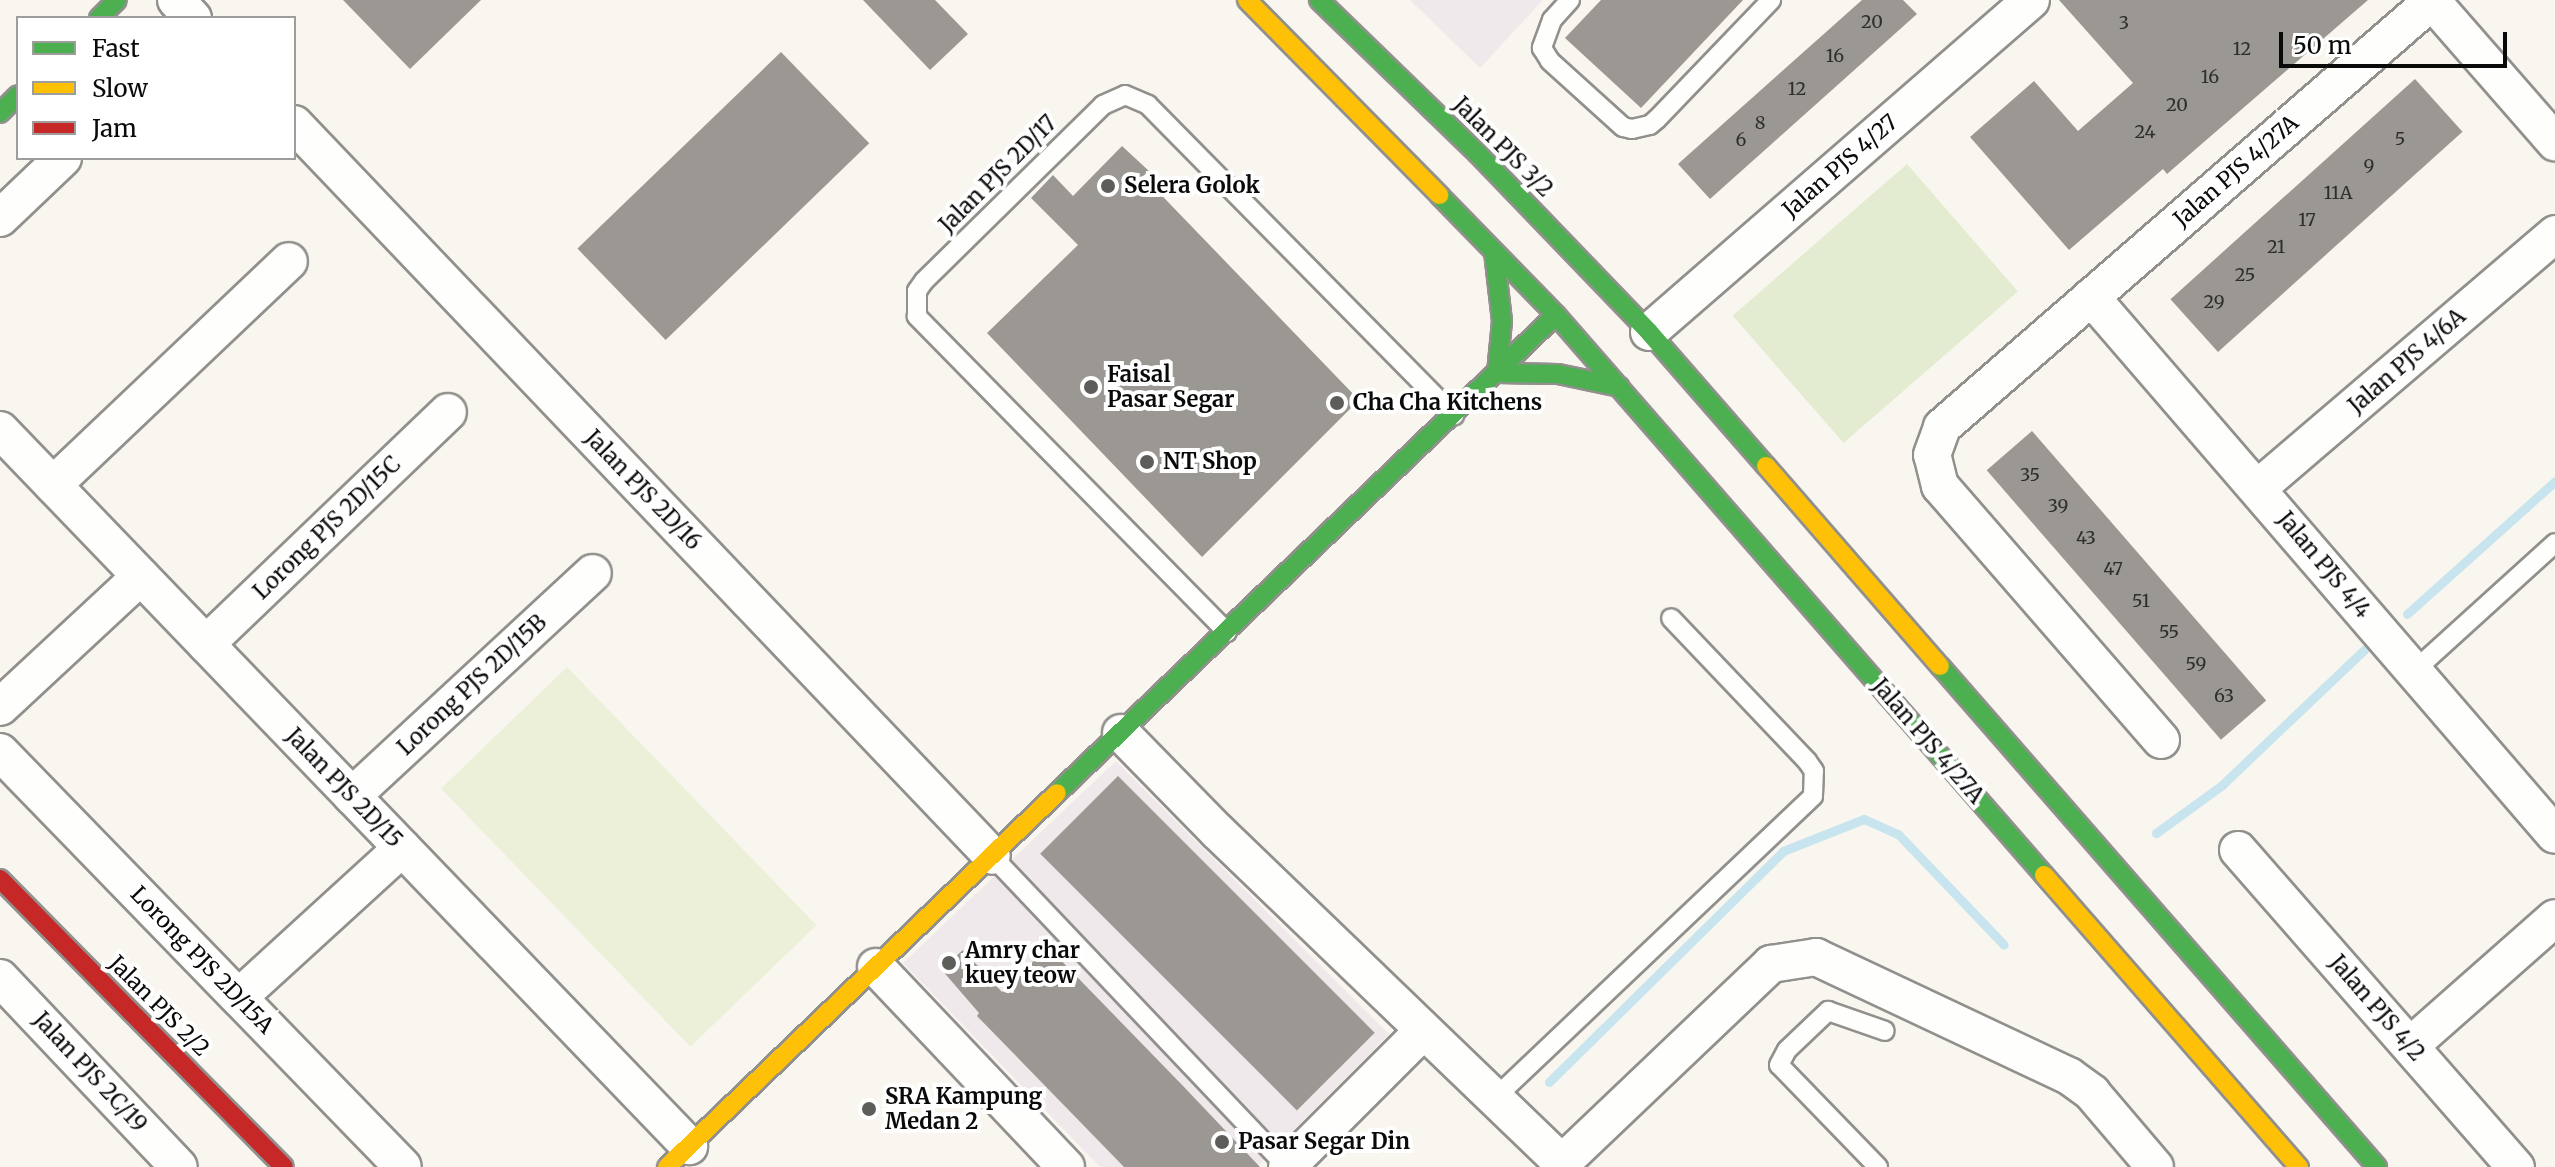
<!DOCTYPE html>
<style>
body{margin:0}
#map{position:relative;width:2555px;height:1167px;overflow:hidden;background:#f8f6ee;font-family:Merriweather,serif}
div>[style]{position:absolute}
.industrial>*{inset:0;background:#efe9eb}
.green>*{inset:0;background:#e3ecd0;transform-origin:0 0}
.pitch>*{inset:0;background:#ecf0d9;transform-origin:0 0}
.stream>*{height:9px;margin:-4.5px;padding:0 4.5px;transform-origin:4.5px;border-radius:4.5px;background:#c7e4ef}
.building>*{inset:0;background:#9b9894;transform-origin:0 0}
.roads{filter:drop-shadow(2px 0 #91908d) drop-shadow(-2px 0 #91908d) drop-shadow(0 2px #91908d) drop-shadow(0 -2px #91908d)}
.lane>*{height:18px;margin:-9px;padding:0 9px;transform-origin:9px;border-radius:9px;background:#fefefc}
.street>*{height:36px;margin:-18px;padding:0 18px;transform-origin:18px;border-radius:18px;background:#fefefc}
.fast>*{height:18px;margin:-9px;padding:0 9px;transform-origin:9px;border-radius:9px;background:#4caf50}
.slow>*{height:18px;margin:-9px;padding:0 9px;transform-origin:9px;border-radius:9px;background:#ffc107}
.jam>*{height:18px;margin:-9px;padding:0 9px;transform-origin:9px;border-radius:9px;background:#c62828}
.dots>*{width:22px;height:22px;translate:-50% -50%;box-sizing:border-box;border:4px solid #fff;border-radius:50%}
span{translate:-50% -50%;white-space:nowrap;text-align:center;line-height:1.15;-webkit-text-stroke:8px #fff;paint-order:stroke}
.number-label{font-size:18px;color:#2e2e2c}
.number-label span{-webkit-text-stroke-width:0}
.street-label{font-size:22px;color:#0a0a0a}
.poi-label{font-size:22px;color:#0a0a0a;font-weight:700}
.left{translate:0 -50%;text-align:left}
.legend{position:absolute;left:16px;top:16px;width:280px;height:144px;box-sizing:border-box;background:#fff;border:2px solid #9d9d9d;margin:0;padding:10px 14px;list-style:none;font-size:24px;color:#0a0a0a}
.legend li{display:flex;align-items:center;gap:16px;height:40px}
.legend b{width:40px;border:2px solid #9d9d9d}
.scale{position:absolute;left:2279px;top:32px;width:228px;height:36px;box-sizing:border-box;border:4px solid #0a0a0a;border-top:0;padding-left:10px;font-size:24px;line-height:28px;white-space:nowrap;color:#0a0a0a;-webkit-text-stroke:6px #fff;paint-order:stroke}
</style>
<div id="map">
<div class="industrial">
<i style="clip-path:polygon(1410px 0,1543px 0,1480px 68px)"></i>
<i style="clip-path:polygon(1116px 761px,1389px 1034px,1257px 1167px,1100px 1167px,903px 963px)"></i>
</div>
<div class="green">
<i style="left:1907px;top:164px;width:169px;height:231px;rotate:49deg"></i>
</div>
<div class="pitch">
<i style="left:567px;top:667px;width:359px;height:175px;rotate:46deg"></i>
</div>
<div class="stream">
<i style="left:2407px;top:614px;width:199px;rotate:-41.9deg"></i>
<i style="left:2156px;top:833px;width:82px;rotate:-36deg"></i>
<i style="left:2222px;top:785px;width:197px;rotate:-43.6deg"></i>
<i style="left:1549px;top:1082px;width:329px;rotate:-44.6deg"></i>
<i style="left:1783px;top:851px;width:87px;rotate:-21.6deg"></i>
<i style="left:1864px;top:819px;width:37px;rotate:24deg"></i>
<i style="left:1898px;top:834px;width:153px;rotate:46.3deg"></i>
</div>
<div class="building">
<i style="clip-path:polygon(343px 0,481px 0,410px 69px)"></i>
<i style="clip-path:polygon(863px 0,935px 0,968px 34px,930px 70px)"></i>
<i style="clip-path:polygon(1601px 0,1743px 0,1641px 108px,1565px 38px)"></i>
<i style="clip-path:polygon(1862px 0,1903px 0,1917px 14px,1710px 199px,1678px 164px)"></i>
<i style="clip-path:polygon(2059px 0,2368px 0,2167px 174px,2163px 169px,2069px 250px,1970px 137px,2034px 81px,2078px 131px,2133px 83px)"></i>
<i style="left:781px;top:52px;width:127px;height:283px;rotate:46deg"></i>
<i style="left:2415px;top:79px;width:71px;height:329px;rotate:48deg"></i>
<i style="clip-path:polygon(1122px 146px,1149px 171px,1143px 176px,1359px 400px,1202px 557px,987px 333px,1078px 245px,1031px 198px,1053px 175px,1073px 196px)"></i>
<i style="left:2032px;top:431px;width:357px;height:60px;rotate:49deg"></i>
<i style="left:1118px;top:776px;width:363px;height:110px;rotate:45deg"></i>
<i style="clip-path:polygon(1048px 947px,1185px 1088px,1260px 1167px,1124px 1167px,977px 1016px,979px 1013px,941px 969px,963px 950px,1002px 992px)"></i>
</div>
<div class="roads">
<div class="lane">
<i style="left:1570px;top:0;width:27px;rotate:132deg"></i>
<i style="left:1552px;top:20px;width:30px;rotate:110deg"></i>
<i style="left:1542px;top:48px;width:15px;rotate:58deg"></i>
<i style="left:1550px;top:61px;width:98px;rotate:42.1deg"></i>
<i style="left:1623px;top:127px;width:9px;rotate:13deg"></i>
<i style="left:1632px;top:129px;width:18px;rotate:-13deg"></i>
<i style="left:1650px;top:125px;width:9px;rotate:-41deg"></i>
<i style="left:1657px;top:119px;width:165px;rotate:-46.2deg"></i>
<i style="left:1227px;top:632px;width:443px;rotate:-134.5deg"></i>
<i style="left:917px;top:316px;width:25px;rotate:-90deg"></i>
<i style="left:917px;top:291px;width:12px;rotate:-55deg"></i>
<i style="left:924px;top:281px;width:251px;rotate:-44.5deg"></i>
<i style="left:1103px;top:105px;width:24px;rotate:-24deg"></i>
<i style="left:1125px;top:95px;width:25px;rotate:23deg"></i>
<i style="left:1148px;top:105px;width:436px;rotate:45.4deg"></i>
<i style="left:2414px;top:671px;width:190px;rotate:-42.2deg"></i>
<i style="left:992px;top:856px;width:429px;rotate:46.5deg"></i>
<i style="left:1496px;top:1097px;width:437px;rotate:-43.5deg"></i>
<i style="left:1813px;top:796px;width:25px;rotate:-88deg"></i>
<i style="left:1814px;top:771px;width:12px;rotate:-125deg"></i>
<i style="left:1807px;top:761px;width:197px;rotate:-133.6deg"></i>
<i style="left:1878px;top:1167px;width:142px;rotate:-134.1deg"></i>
<i style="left:1779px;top:1065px;width:17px;rotate:-62deg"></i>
<i style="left:1787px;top:1050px;width:57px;rotate:-43.6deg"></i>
<i style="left:1828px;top:1011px;width:60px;rotate:19.3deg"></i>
</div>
<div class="street">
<i style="left:176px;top:0;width:25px;rotate:47deg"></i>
<i style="left:2431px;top:0;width:189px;rotate:48.9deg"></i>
<i style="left:294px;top:124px;width:1011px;rotate:46.36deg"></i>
<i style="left:0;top:218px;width:87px;rotate:-43.6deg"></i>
<i style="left:2091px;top:297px;width:710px;rotate:49.22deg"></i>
<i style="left:1649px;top:332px;width:506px;rotate:-40.99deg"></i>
<i style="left:0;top:430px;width:994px;rotate:46.1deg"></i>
<i style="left:53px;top:485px;width:325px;rotate:-43.5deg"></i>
<i style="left:2258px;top:488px;width:391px;rotate:-40.5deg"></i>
<i style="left:206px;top:644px;width:335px;rotate:-43.8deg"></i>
<i style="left:0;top:707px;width:192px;rotate:-42.9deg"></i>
<i style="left:1121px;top:733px;width:137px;rotate:45.6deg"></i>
<i style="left:1217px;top:831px;width:484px;rotate:43.9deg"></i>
<i style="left:2161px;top:740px;width:337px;rotate:-131deg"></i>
<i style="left:1940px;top:486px;width:32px;rotate:-104deg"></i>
<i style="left:1932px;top:455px;width:30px;rotate:-70deg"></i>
<i style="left:1942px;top:427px;width:649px;rotate:-41deg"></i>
<i style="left:0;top:752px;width:578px;rotate:45.84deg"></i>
<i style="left:352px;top:796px;width:328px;rotate:-42.8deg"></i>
<i style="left:2238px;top:850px;width:422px;rotate:48.8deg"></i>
<i style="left:876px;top:967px;width:276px;rotate:46.5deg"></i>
<i style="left:0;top:978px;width:260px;rotate:46.6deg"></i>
<i style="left:239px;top:997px;width:221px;rotate:-42.4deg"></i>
<i style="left:2410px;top:1046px;width:193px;rotate:-41.4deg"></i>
<i style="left:1562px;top:1163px;width:289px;rotate:-43.6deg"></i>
<i style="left:1771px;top:964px;width:46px;rotate:-8.8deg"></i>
<i style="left:1816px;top:957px;width:280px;rotate:25.2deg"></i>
<i style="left:2069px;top:1076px;width:29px;rotate:36deg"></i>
<i style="left:2092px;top:1093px;width:97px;rotate:49.6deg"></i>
<i style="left:1287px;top:1167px;width:192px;rotate:-45deg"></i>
</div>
<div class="fast">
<i style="left:1319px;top:0;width:220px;rotate:44.1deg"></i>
<i style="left:1477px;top:153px;width:248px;rotate:46.1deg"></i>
<i style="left:1649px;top:332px;width:178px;rotate:48.9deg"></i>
<i style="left:99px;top:18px;width:25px;rotate:-45deg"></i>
<i style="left:0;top:113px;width:25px;rotate:-45deg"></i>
<i style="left:1439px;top:195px;width:168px;rotate:45.7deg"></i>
<i style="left:1556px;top:315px;width:743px;rotate:48.93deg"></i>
<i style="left:1494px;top:252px;width:69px;rotate:83.4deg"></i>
<i style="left:1502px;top:321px;width:52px;rotate:95.5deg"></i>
<i style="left:1497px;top:373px;width:61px;rotate:0.9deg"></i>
<i style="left:1558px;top:374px;width:63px;rotate:11.8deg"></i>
<i style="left:1940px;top:666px;width:665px;rotate:48.9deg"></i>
<i style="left:1057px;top:793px;width:691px;rotate:-43.77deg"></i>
</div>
<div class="slow">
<i style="left:1247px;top:0;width:274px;rotate:45.4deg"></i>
<i style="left:1766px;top:466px;width:265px;rotate:49deg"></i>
<i style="left:2044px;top:875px;width:388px;rotate:48.9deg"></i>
<i style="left:667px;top:1167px;width:540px;rotate:-43.8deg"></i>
</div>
<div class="jam">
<i style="left:0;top:879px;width:404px;rotate:45.4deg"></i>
</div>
</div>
<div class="dots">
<i style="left:1108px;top:186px;background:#5d5d5a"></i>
<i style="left:1091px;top:387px;background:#5d5d5a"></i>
<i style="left:1337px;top:403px;background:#5d5d5a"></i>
<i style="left:1147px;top:462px;background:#5d5d5a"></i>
<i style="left:949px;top:963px;background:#5d5d5a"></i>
<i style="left:869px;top:1109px;background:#5d5d5a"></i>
<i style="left:1222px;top:1142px;background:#5d5d5a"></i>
</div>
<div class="number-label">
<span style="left:1872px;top:22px">20</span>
<span style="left:2124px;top:23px">3</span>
<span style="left:2242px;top:49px">12</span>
<span style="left:1835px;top:56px">16</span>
<span style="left:2210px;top:77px">16</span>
<span style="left:1797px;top:89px">12</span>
<span style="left:2177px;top:105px">20</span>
<span style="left:1760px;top:123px">8</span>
<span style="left:2145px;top:132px">24</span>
<span style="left:2400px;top:139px">5</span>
<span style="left:1741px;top:140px">6</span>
<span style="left:2369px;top:166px">9</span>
<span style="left:2338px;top:193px">11A</span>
<span style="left:2307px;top:220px">17</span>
<span style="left:2276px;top:247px">21</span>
<span style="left:2245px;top:275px">25</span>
<span style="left:2214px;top:302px">29</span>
<span style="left:2030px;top:475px">35</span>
<span style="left:2058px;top:506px">39</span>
<span style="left:2086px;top:538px">43</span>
<span style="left:2113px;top:569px">47</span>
<span style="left:2141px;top:601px">51</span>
<span style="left:2169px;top:632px">55</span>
<span style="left:2196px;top:664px">59</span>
<span style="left:2224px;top:696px">63</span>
</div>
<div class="street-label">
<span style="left:1503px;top:147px;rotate:45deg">Jalan PJS 3/2</span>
<span style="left:1840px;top:166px;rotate:-41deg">Jalan PJS 4/27</span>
<span style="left:2236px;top:171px;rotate:-41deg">Jalan PJS 4/27A</span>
<span style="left:998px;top:174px;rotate:-45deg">Jalan PJS 2D/17</span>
<span style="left:2407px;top:361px;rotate:-41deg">Jalan PJS 4/6A</span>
<span style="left:643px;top:490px;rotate:46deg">Jalan PJS 2D/16</span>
<span style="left:327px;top:528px;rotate:-44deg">Lorong PJS 2D/15C</span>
<span style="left:2324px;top:565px;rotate:50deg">Jalan PJS 4/4</span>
<span style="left:472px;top:685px;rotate:-43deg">Lorong PJS 2D/15B</span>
<span style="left:1928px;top:741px;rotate:49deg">Jalan PJS 4/27A</span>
<span style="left:344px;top:788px;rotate:46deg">Jalan PJS 2D/15</span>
<span style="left:202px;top:960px;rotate:46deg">Lorong PJS 2D/15A</span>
<span style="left:159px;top:1006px;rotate:45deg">Jalan PJS 2/2</span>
<span style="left:2377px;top:1008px;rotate:49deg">Jalan PJS 4/2</span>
<span style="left:90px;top:1072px;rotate:47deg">Jalan PJS 2C/19</span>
</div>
<div class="poi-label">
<span class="left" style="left:1124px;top:186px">Selera Golok</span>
<span class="left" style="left:1107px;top:387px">Faisal<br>Pasar Segar</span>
<span class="left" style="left:1353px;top:403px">Cha Cha Kitchens</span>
<span class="left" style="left:1163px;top:462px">NT Shop</span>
<span class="left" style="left:965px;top:963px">Amry char<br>kuey teow</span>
<span class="left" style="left:885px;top:1109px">SRA Kampung<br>Medan 2</span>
<span class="left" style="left:1238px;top:1142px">Pasar Segar Din</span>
</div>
<ul class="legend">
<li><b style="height:10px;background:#4caf50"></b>Fast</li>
<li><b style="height:10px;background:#ffc107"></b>Slow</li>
<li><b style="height:10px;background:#c62828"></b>Jam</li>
</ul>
<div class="scale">50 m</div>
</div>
